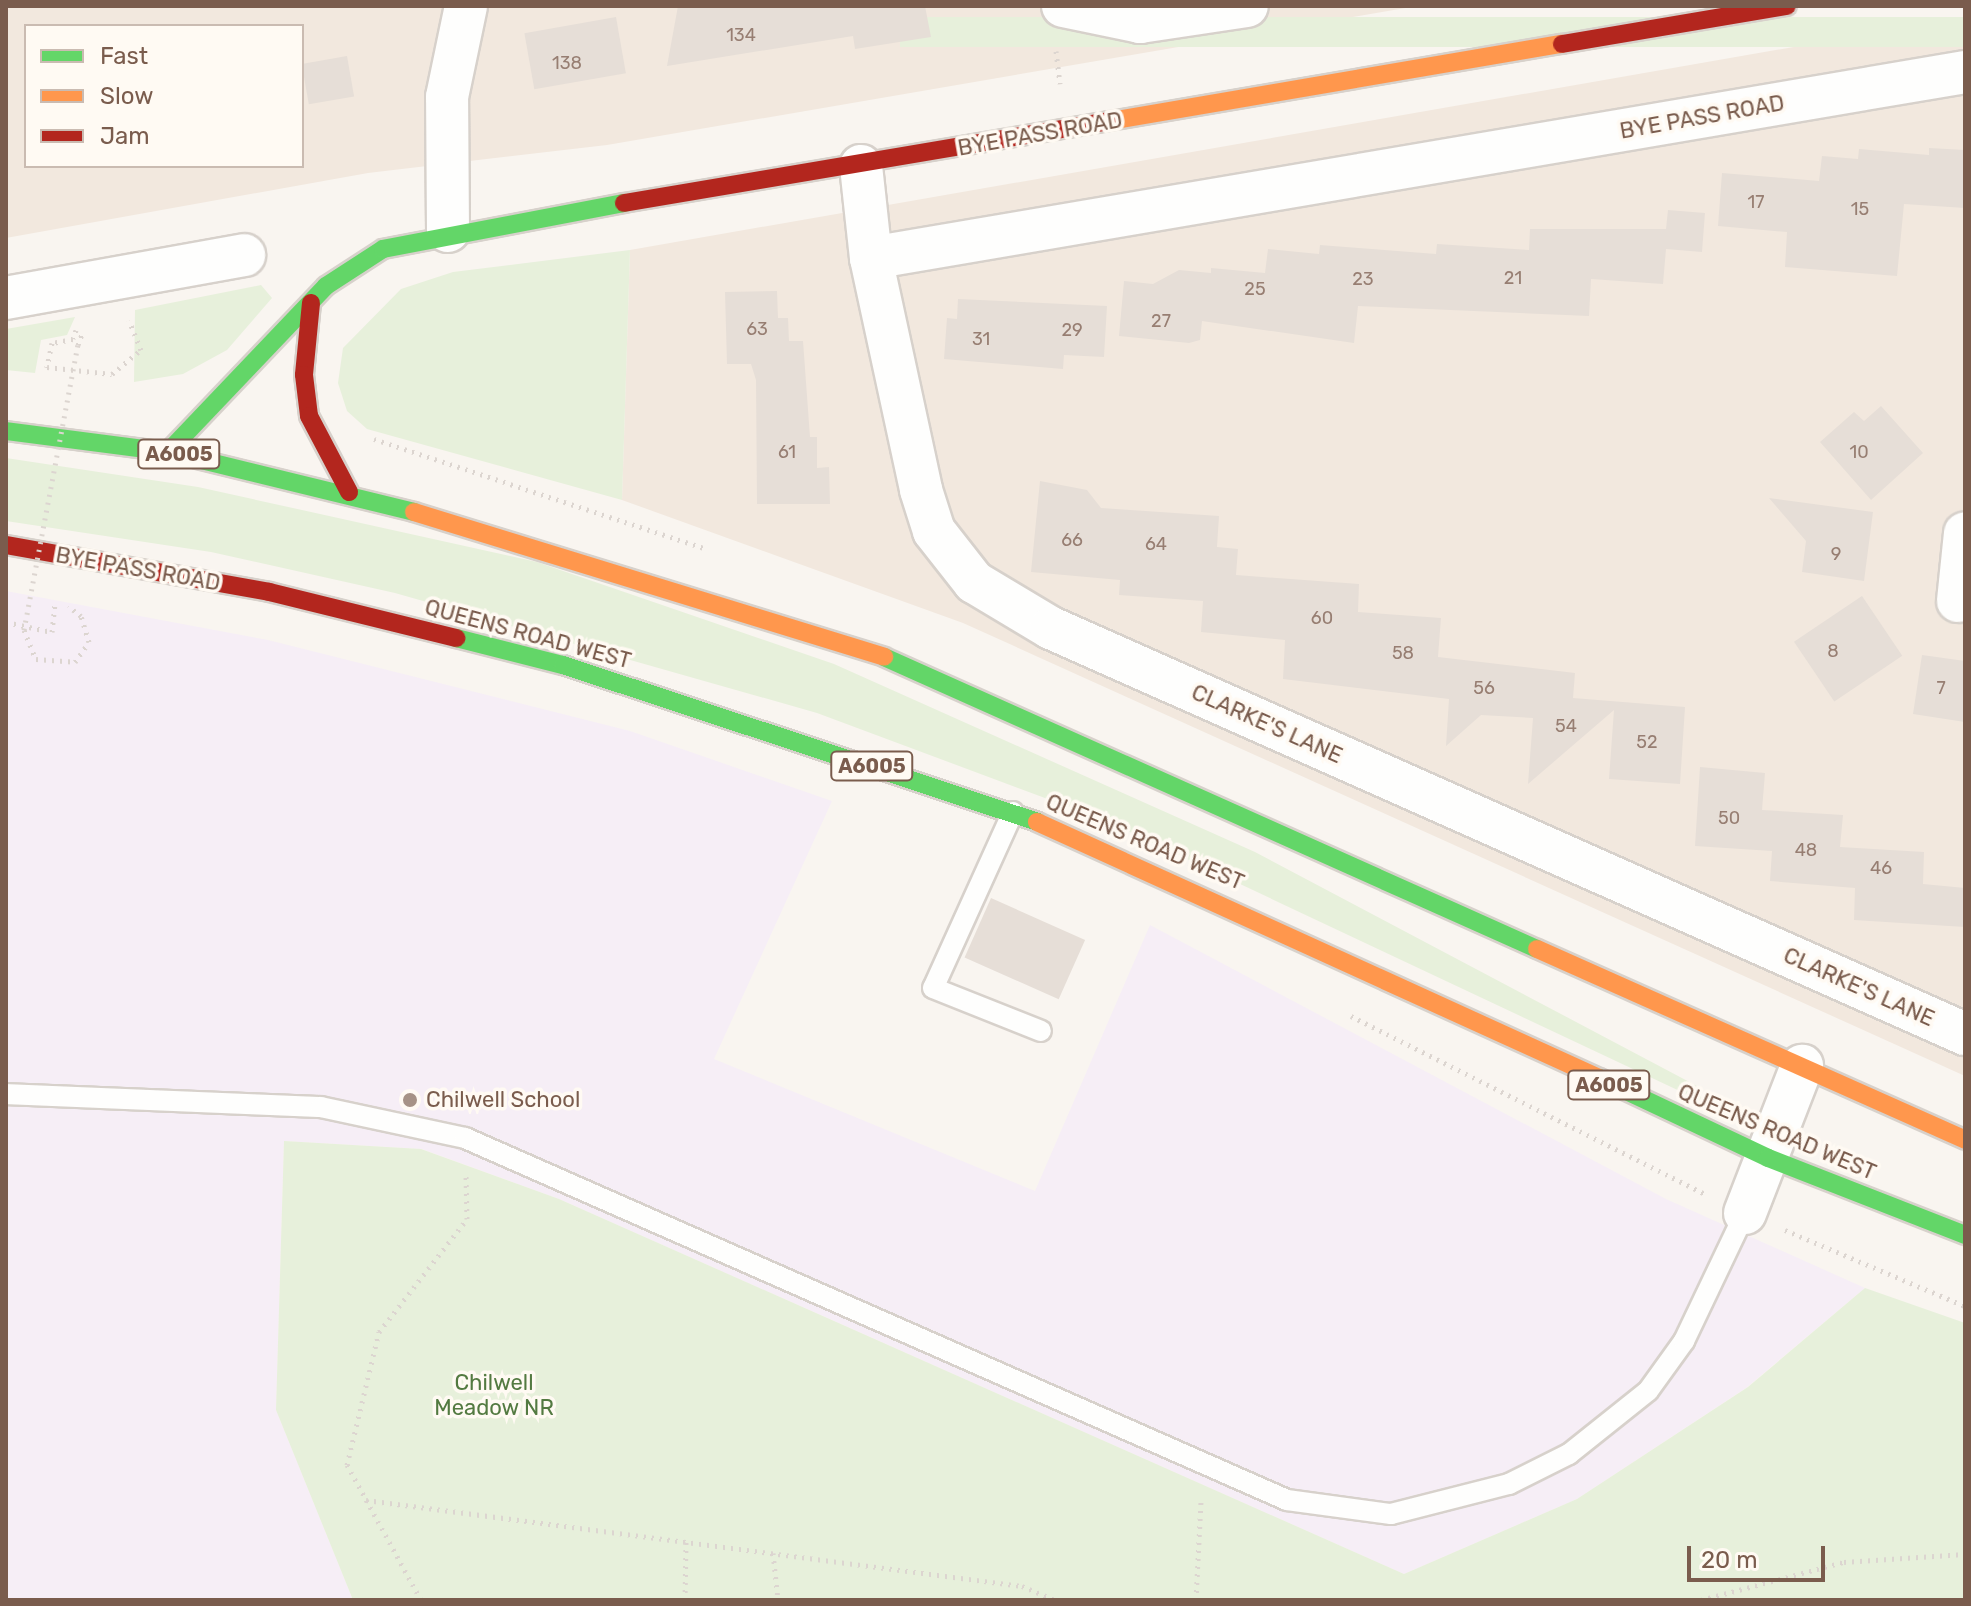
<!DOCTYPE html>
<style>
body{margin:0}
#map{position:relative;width:1971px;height:1606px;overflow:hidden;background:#f9f5f0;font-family:Rubik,sans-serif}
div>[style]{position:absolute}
.residential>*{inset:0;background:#f2e8de}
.education>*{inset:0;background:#f6eef6}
.green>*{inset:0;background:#e7f0db;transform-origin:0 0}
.building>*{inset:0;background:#e6ded7;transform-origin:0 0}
.path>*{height:5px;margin-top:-2.5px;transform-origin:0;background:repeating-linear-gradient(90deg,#dcd5d0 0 2px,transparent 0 8px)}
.roads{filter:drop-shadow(2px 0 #d7d1cb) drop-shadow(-2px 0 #d7d1cb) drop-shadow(0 2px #d7d1cb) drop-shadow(0 -2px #d7d1cb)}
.lane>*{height:20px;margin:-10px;padding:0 10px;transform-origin:10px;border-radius:10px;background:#fefefd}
.street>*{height:42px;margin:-21px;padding:0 21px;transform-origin:21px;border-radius:21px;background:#fefefd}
.fast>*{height:18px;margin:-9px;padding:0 9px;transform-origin:9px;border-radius:9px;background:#63d668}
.slow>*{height:18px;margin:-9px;padding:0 9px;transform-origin:9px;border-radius:9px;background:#ff974d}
.jam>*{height:18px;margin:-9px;padding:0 9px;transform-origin:9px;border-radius:9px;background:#b3261e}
.path-bridge>*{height:5px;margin-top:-2.5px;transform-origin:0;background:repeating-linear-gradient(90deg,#dcd5d0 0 2px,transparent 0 8px)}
.dots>*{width:22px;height:22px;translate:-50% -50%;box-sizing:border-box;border:4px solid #fffaf3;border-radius:50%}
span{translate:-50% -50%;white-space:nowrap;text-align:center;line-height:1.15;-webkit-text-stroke:7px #fffaf3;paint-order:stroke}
.number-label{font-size:18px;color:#977e72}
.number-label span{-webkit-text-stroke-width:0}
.shield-label span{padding:2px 6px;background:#fffaf3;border:2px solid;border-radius:6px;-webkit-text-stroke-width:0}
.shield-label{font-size:20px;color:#7a5c4d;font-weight:700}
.street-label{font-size:22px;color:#7a5c4d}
.poi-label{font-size:22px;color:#7a5c4d}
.left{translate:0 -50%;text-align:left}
.park-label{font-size:22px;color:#537a41}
.frame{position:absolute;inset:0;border:8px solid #7a5c4d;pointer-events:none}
.legend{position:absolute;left:24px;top:24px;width:280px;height:144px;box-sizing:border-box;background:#fffaf3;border:2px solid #cabbb1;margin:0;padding:10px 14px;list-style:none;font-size:24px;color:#7a5c4d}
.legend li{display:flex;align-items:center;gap:16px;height:40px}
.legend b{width:40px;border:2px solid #cabbb1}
.scale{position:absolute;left:1687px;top:1546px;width:138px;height:36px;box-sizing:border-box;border:4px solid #7a5c4d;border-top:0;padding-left:10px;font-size:24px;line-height:28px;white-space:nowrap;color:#7a5c4d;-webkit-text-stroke:6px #fffaf3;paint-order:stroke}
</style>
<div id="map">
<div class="residential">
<i style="clip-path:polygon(evenodd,6px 6px,1417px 6px,607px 145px,368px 173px,6px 238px,6px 6px,26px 26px,302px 26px,302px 166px,26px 166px,26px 26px)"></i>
<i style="clip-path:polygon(1965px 17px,1965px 1076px,963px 623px,622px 500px,630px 250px)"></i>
</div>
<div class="education">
<i style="clip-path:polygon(6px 591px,268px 640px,630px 731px,832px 801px,714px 1059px,1035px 1191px,1150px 925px,1666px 1199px,1865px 1288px,1746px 1388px,1577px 1499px,1404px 1574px,559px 1199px,422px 1149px,284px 1141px,276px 1410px,353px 1600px,6px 1600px)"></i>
</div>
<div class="green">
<i style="left:1965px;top:17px;width:30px;height:1065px;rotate:90deg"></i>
<i style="clip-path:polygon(630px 250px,622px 500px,367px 429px,347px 411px,338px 383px,343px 348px,401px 289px,453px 272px)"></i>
<i style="clip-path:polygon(261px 285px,272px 298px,227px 350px,183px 374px,134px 382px,135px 310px)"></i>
<i style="clip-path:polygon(75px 317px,67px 335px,41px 340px,35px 373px,6px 370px,6px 329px)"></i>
<i style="clip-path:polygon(6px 458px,198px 487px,537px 562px,834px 664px,1255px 852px,1697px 1086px,1703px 1102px,1104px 820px,817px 713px,395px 593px,211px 552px,6px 521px)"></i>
<i style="clip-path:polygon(284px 1141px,421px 1149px,559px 1199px,1404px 1574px,1577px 1499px,1748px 1387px,1865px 1288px,1965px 1323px,1965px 1600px,353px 1600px,276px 1410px)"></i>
</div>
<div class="building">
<i style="clip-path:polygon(678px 6px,925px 6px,931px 37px,855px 49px,853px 36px,667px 66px)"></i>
<i style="left:616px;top:17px;width:57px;height:93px;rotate:80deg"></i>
<i style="left:347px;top:56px;width:41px;height:46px;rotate:80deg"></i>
<i style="clip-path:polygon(1929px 148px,1965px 150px,1965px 208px,1904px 204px,1897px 276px,1785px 267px,1787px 232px,1718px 226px,1722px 173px,1819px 181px,1822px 156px,1858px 159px,1859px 149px,1929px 155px)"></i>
<i style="clip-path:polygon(1668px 210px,1705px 213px,1702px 252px,1666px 249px,1663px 284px,1591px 279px,1589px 316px,1358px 306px,1354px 343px,1202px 321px,1200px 340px,1189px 343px,1119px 336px,1124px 281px,1153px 284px,1179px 270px,1211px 273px,1211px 268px,1265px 273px,1268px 249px,1319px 254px,1320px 245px,1436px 254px,1437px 244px,1529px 250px,1530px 229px,1666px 229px)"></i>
<i style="clip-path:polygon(777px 291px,778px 318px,788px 318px,789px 341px,803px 341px,810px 437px,817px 437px,817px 468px,829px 467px,830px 504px,757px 504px,756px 380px,751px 364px,727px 364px,725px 292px)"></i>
<i style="clip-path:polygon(958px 299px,1107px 306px,1104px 357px,1064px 355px,1063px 369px,944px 359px,947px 318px,957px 319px)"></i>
<i style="clip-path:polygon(1881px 406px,1923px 453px,1871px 500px,1820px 442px,1854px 412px,1864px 421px)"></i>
<i style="clip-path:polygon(1040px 481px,1087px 490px,1101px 508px,1219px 516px,1217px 547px,1238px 549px,1236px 575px,1359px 584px,1358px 612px,1441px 618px,1438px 657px,1575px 673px,1573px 698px,1685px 707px,1680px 784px,1609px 779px,1614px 710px,1528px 784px,1533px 718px,1481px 715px,1446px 746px,1449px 699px,1283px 679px,1285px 640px,1201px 632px,1203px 601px,1119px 595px,1120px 580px,1031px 572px)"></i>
<i style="clip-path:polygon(1769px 498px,1873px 512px,1864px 581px,1802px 572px,1806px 541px)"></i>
<i style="left:1862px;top:596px;width:72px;height:82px;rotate:56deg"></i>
<i style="clip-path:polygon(1922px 655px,1965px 661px,1965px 722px,1913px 714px)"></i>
<i style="clip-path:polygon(1700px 767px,1765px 773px,1762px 810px,1843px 815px,1840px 847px,1924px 852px,1923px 884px,1965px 888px,1965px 927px,1854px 920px,1855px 888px,1770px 881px,1772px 851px,1695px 846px)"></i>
<i style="left:991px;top:898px;width:103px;height:65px;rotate:24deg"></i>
</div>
<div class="path">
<i style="left:1056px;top:51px;width:33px;rotate:83deg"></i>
<i style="left:76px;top:330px;width:9px;rotate:108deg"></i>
<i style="left:73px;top:339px;width:21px;rotate:169deg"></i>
<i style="left:52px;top:343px;width:25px;rotate:102deg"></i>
<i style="left:47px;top:367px;width:65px;rotate:6.1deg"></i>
<i style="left:112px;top:374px;width:38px;rotate:-40deg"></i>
<i style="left:141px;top:350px;width:32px;rotate:-112deg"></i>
<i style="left:78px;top:345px;width:15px;rotate:-70deg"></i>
<i style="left:374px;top:439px;width:347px;rotate:18.3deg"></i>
<i style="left:6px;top:622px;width:47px;rotate:12.3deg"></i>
<i style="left:52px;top:632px;width:30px;rotate:-84deg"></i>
<i style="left:24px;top:630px;width:31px;rotate:68deg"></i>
<i style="left:36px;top:659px;width:39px;rotate:4deg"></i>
<i style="left:75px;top:662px;width:24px;rotate:-55deg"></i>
<i style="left:89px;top:642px;width:27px;rotate:-107deg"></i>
<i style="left:81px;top:616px;width:16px;rotate:-142deg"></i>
<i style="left:1351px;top:1016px;width:398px;rotate:26.7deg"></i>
<i style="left:1785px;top:1230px;width:195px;rotate:22.9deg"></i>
<i style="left:366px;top:1500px;width:662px;rotate:7.47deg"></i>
<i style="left:1022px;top:1586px;width:36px;rotate:23deg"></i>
<i style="left:773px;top:1553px;width:47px;rotate:83.9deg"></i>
<i style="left:421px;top:1600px;width:154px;rotate:-118.7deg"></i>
<i style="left:347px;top:1465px;width:137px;rotate:-76.5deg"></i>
<i style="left:379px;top:1332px;width:143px;rotate:-52.1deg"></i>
<i style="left:467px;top:1219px;width:45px;rotate:-91.3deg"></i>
<i style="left:685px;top:1600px;width:58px;rotate:-89deg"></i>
<i style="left:1196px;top:1600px;width:100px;rotate:-87.1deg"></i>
<i style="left:1701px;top:1600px;width:148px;rotate:-14.9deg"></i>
<i style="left:1844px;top:1562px;width:121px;rotate:-3.8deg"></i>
</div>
<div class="roads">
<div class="lane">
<i style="left:1013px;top:812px;width:193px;rotate:114.4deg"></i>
<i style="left:933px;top:988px;width:116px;rotate:21.7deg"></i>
<i style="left:6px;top:1094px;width:315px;rotate:2.4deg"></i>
<i style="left:321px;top:1107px;width:147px;rotate:12.1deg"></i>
<i style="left:465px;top:1138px;width:898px;rotate:23.77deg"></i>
<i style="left:1287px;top:1500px;width:105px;rotate:7.7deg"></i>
<i style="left:1391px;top:1514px;width:122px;rotate:-14.3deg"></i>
<i style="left:1509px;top:1484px;width:67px;rotate:-26.6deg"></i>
<i style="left:1569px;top:1454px;width:101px;rotate:-38.6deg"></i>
<i style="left:1648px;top:1391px;width:62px;rotate:-54.2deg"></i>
<i style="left:1684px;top:1341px;width:142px;rotate:-64.5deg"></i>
</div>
<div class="street">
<i style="left:1063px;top:6px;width:79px;rotate:11.7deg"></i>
<i style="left:1140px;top:22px;width:108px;rotate:-8.5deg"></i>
<i style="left:861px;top:166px;width:93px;rotate:83.8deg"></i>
<i style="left:871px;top:258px;width:237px;rotate:77.8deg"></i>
<i style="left:921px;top:490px;width:43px;rotate:72.4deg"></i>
<i style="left:934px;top:531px;width:65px;rotate:51.9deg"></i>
<i style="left:974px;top:582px;width:90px;rotate:30.9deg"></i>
<i style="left:1051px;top:628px;width:1000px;rotate:23.95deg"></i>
<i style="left:448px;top:231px;width:134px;rotate:-90.4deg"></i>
<i style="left:447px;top:97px;width:93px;rotate:-78.2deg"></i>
<i style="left:871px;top:258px;width:1110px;rotate:-9.65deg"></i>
<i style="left:6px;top:298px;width:242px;rotate:-10.2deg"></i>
<i style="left:1958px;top:601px;width:68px;rotate:-84.1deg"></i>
<i style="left:1745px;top:1213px;width:158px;rotate:-68.8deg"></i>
</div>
<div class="fast">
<i style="left:6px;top:431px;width:163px;rotate:7.4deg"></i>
<i style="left:168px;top:452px;width:253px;rotate:13.7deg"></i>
<i style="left:168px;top:452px;width:229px;rotate:-46.4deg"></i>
<i style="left:326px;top:286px;width:68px;rotate:-33deg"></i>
<i style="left:383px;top:249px;width:245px;rotate:-10.8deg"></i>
<i style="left:456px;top:638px;width:110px;rotate:14.2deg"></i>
<i style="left:563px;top:665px;width:499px;rotate:18.3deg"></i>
<i style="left:884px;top:657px;width:715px;rotate:24.09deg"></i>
<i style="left:1599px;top:1078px;width:187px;rotate:25.3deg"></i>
<i style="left:1768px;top:1158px;width:212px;rotate:21.3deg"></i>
</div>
<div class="slow">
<i style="left:1110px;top:121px;width:459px;rotate:-9.7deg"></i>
<i style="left:414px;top:512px;width:492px;rotate:17.1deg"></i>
<i style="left:1037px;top:822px;width:618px;rotate:24.49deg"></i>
<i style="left:1537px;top:949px;width:469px;rotate:24deg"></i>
</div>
<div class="jam">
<i style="left:1562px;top:44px;width:228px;rotate:-9.6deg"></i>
<i style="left:624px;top:203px;width:493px;rotate:-9.6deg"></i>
<i style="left:311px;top:303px;width:72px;rotate:95.6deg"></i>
<i style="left:304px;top:375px;width:41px;rotate:83deg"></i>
<i style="left:309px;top:416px;width:86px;rotate:62.2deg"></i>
<i style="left:6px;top:545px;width:267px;rotate:10.1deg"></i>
<i style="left:269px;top:592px;width:193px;rotate:13.8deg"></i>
</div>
</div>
<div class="path-bridge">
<i style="left:24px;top:630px;width:290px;rotate:-79.3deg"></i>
</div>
<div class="dots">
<i style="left:410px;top:1100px;background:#a69286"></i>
</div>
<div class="number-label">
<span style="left:741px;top:35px">134</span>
<span style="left:567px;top:63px">138</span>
<span style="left:1756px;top:202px">17</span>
<span style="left:1860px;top:209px">15</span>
<span style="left:1513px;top:278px">21</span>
<span style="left:1363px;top:279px">23</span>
<span style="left:1255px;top:289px">25</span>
<span style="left:1161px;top:321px">27</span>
<span style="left:757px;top:329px">63</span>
<span style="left:1072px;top:330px">29</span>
<span style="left:981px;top:339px">31</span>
<span style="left:787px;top:452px">61</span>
<span style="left:1859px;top:452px">10</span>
<span style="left:1072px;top:540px">66</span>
<span style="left:1156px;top:544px">64</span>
<span style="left:1836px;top:554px">9</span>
<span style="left:1322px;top:618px">60</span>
<span style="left:1833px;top:651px">8</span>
<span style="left:1403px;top:653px">58</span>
<span style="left:1484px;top:688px">56</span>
<span style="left:1941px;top:688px">7</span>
<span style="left:1566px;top:726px">54</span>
<span style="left:1647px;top:742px">52</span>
<span style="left:1729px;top:818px">50</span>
<span style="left:1806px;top:850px">48</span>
<span style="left:1881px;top:868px">46</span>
</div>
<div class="shield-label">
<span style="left:179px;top:454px">A6005</span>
<span style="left:872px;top:766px">A6005</span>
<span style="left:1609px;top:1085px">A6005</span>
</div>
<div class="street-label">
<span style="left:1702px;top:117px;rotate:-10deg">BYE PASS ROAD</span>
<span style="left:1040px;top:134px;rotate:-10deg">BYE PASS ROAD</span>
<span style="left:138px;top:569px;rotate:10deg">BYE PASS ROAD</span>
<span style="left:528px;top:634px;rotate:15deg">QUEENS ROAD WEST</span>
<span style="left:1267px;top:724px;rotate:24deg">CLARKE'S LANE</span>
<span style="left:1145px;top:842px;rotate:23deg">QUEENS ROAD WEST</span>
<span style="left:1859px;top:987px;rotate:24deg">CLARKE'S LANE</span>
<span style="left:1777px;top:1132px;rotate:23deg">QUEENS ROAD WEST</span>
</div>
<div class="poi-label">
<span class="left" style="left:426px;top:1100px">Chilwell School</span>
</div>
<div class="park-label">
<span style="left:494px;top:1395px">Chilwell<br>Meadow NR</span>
</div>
<div class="frame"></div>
<ul class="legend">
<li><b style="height:10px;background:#63d668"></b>Fast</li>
<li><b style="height:10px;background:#ff974d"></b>Slow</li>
<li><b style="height:10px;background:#b3261e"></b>Jam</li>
</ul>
<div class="scale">20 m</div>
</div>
